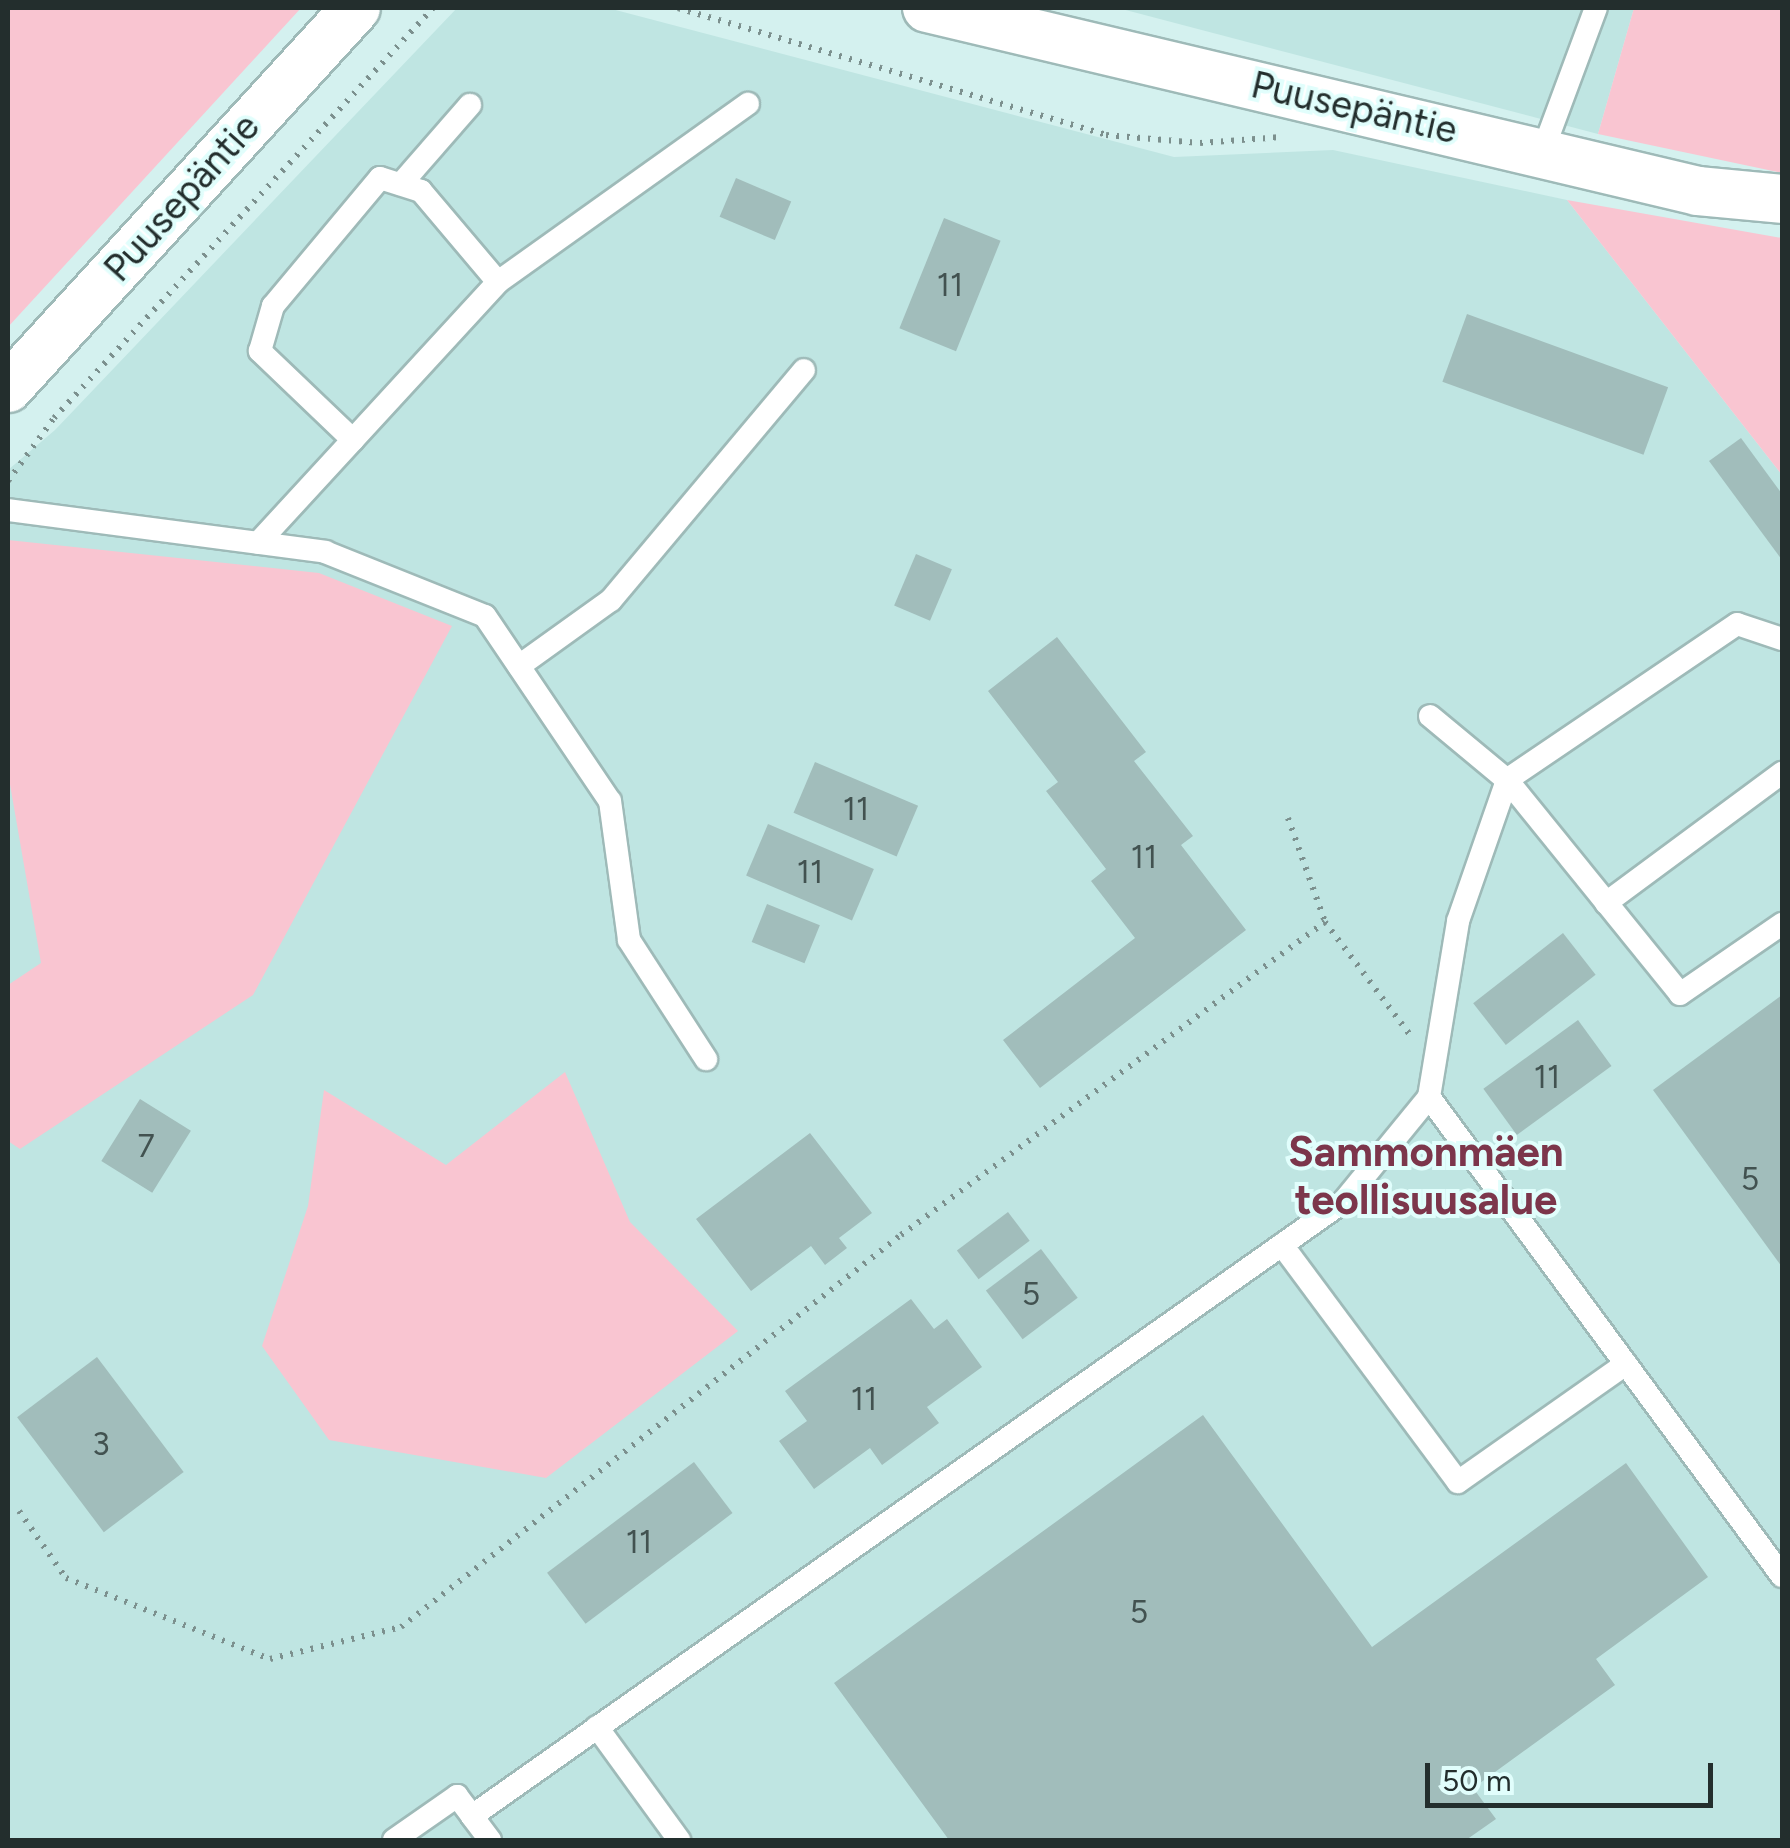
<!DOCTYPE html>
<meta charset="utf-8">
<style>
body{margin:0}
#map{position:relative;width:1790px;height:1848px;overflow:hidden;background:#d4f1ef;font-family:Figtree,sans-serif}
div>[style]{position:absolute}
.built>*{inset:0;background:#bfe5e2}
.green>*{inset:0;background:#f9c5d1}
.building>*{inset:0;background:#a1bdbb;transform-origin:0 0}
.path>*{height:6px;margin-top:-3px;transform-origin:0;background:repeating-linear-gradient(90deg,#7c908e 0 2.5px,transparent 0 10.5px)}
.roads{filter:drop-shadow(2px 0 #9ebab8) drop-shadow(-2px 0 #9ebab8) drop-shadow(0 2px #9ebab8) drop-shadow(0 -2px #9ebab8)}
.service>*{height:22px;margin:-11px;padding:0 11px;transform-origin:11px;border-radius:11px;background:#fff}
.minor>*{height:48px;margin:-24px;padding:0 24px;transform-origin:24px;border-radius:24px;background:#fff}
span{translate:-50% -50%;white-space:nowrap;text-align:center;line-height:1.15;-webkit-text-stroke:8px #e1fefc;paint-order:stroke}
.number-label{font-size:32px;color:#425250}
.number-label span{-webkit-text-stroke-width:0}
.street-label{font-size:38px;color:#232e2d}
.quarter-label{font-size:42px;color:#7c364b;font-weight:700}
.frame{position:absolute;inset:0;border:10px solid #232e2d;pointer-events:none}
.scale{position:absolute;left:1425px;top:1763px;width:288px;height:45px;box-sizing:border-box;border:5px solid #232e2d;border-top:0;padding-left:12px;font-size:30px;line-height:35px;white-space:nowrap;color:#232e2d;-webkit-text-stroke:8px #e1fefc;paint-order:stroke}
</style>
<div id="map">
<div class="built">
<i style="clip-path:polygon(457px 8px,608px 8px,1174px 157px,1333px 150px,1567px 200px,1782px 475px,1782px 1840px,8px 1840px,8px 470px,55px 430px)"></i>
<i style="clip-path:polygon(1118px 8px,1634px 8px,1598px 134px)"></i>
</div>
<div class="green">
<i style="clip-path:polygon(8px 8px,301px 8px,8px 327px)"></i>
<i style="clip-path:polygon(1634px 8px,1782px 8px,1782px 173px,1598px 134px)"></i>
<i style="clip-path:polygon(1567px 200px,1782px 238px,1782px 475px)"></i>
<i style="clip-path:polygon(8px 540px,319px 573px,452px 626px,253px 995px,20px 1149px,8px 1141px,8px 985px,41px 963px,8px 773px)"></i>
<i style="clip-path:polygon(565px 1072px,630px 1222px,738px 1331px,546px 1478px,329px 1440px,262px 1346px,308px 1206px,324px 1090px,446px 1165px)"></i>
</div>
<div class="building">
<i style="left:736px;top:178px;width:60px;height:42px;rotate:23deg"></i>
<i style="left:944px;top:218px;width:61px;height:119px;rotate:22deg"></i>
<i style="left:1467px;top:314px;width:214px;height:72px;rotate:20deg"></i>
<i style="clip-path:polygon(1741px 438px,1782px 494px,1782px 560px,1709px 461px)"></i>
<i style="left:916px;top:554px;width:39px;height:56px;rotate:23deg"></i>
<i style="clip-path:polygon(1057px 637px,1146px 752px,1134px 761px,1193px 836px,1181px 845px,1246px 930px,1040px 1088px,1003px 1040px,1135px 938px,1091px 881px,1106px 869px,1046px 791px,1058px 782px,988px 691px)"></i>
<i style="left:815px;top:762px;width:112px;height:55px;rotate:23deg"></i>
<i style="left:768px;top:824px;width:115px;height:56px;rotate:23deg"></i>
<i style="left:767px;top:904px;width:57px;height:41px;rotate:22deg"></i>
<i style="left:1563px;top:933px;width:53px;height:114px;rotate:52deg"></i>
<i style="clip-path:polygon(1782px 995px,1782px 1267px,1653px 1090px)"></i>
<i style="left:1578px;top:1020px;width:57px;height:117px;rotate:54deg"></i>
<i style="left:140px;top:1099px;width:60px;height:73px;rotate:32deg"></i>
<i style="clip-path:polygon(810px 1133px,872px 1213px,839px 1238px,847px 1248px,825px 1265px,811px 1246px,751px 1291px,696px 1219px)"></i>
<i style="left:1008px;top:1212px;width:36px;height:64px;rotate:53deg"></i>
<i style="left:1041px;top:1249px;width:61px;height:69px;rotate:53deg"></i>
<i style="clip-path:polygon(911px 1299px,934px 1329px,947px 1319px,982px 1367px,927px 1407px,939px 1423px,882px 1465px,870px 1448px,814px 1489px,779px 1441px,807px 1421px,785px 1391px)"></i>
<i style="left:97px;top:1357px;width:144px;height:100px;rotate:53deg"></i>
<i style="clip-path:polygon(1203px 1415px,1372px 1647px,1626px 1463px,1708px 1577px,1596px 1659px,1615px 1685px,1473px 1788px,1496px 1819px,1466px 1840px,949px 1840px,834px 1683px)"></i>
<i style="left:694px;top:1462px;width:64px;height:184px;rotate:53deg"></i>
</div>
<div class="path">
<i style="left:678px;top:8px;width:446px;rotate:16.5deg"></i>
<i style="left:1106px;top:135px;width:94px;rotate:4.9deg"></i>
<i style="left:1200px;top:143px;width:82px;rotate:-4.2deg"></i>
<i style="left:8px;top:481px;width:78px;rotate:-53.9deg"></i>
<i style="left:54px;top:418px;width:558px;rotate:-47.25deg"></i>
<i style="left:1288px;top:818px;width:110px;rotate:70.4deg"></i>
<i style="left:19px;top:1511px;width:82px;rotate:55deg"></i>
<i style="left:66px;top:1578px;width:219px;rotate:21.7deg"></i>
<i style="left:270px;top:1659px;width:135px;rotate:-13.7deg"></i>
<i style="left:401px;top:1627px;width:635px;rotate:-38.1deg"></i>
<i style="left:901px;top:1235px;width:527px;rotate:-36.44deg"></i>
<i style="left:1325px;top:922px;width:141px;rotate:53deg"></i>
</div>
<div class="roads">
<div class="service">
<i style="left:1542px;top:153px;width:155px;rotate:-69.6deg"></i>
<i style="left:401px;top:184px;width:105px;rotate:-48.9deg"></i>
<i style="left:353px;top:440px;width:129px;rotate:-136.3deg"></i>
<i style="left:260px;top:351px;width:47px;rotate:-73.9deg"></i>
<i style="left:273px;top:306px;width:167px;rotate:-50.1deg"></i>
<i style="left:380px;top:178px;width:43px;rotate:17.6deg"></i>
<i style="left:421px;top:191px;width:119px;rotate:49.8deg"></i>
<i style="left:8px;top:510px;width:320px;rotate:7.5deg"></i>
<i style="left:325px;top:552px;width:172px;rotate:21.8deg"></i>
<i style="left:485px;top:616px;width:223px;rotate:56deg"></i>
<i style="left:610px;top:801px;width:140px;rotate:82.2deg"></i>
<i style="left:629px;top:940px;width:142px;rotate:57.1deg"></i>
<i style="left:258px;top:543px;width:355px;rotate:-47.4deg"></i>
<i style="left:498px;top:282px;width:307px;rotate:-35.5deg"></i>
<i style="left:1782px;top:639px;width:47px;rotate:-161.6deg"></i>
<i style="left:1737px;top:624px;width:278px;rotate:145.9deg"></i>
<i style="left:1507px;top:780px;width:275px;rotate:51deg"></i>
<i style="left:1680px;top:994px;width:124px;rotate:-34.5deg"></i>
<i style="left:519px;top:666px;width:113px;rotate:-35.7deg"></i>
<i style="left:611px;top:600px;width:300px;rotate:-50deg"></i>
<i style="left:1606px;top:903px;width:219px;rotate:-36.5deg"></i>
<i style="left:1429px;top:1097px;width:595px;rotate:53.61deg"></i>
<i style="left:1282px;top:1245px;width:295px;rotate:53.4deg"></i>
<i style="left:1458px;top:1482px;width:205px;rotate:-35.1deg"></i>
<i style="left:597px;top:1727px;width:140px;rotate:54deg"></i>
<i style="left:394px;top:1840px;width:77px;rotate:-34.9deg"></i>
<i style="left:457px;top:1796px;width:25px;rotate:53deg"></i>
<i style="left:490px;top:1840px;width:30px;rotate:-127deg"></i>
<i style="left:472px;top:1816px;width:1067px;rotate:-35.19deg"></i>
<i style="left:1344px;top:1201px;width:134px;rotate:-50.7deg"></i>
<i style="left:1429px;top:1097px;width:178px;rotate:-80.6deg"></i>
<i style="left:1458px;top:921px;width:149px;rotate:-70.8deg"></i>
<i style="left:1507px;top:780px;width:100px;rotate:-140.3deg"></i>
</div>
<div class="minor">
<i style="left:927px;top:8px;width:792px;rotate:13.35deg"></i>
<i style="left:1698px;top:191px;width:84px;rotate:5.4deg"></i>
<i style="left:8px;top:388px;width:515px;rotate:-47.52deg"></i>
</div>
</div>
<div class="number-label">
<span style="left:950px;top:285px">11</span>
<span style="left:856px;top:809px">11</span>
<span style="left:1144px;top:857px">11</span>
<span style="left:810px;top:872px">11</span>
<span style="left:1547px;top:1077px">11</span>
<span style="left:146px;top:1146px">7</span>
<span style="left:1750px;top:1179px">5</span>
<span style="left:1031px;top:1294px">5</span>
<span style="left:864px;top:1399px">11</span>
<span style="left:101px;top:1444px">3</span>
<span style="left:639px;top:1542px">11</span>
<span style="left:1139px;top:1612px">5</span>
</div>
<div class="street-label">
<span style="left:1354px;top:108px;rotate:13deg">Puusepäntie</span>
<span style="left:182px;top:198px;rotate:-48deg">Puusepäntie</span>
</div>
<div class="quarter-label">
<span style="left:1426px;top:1176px">Sammonmäen<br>teollisuusalue</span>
</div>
<div class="frame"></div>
<div class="scale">50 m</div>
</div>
